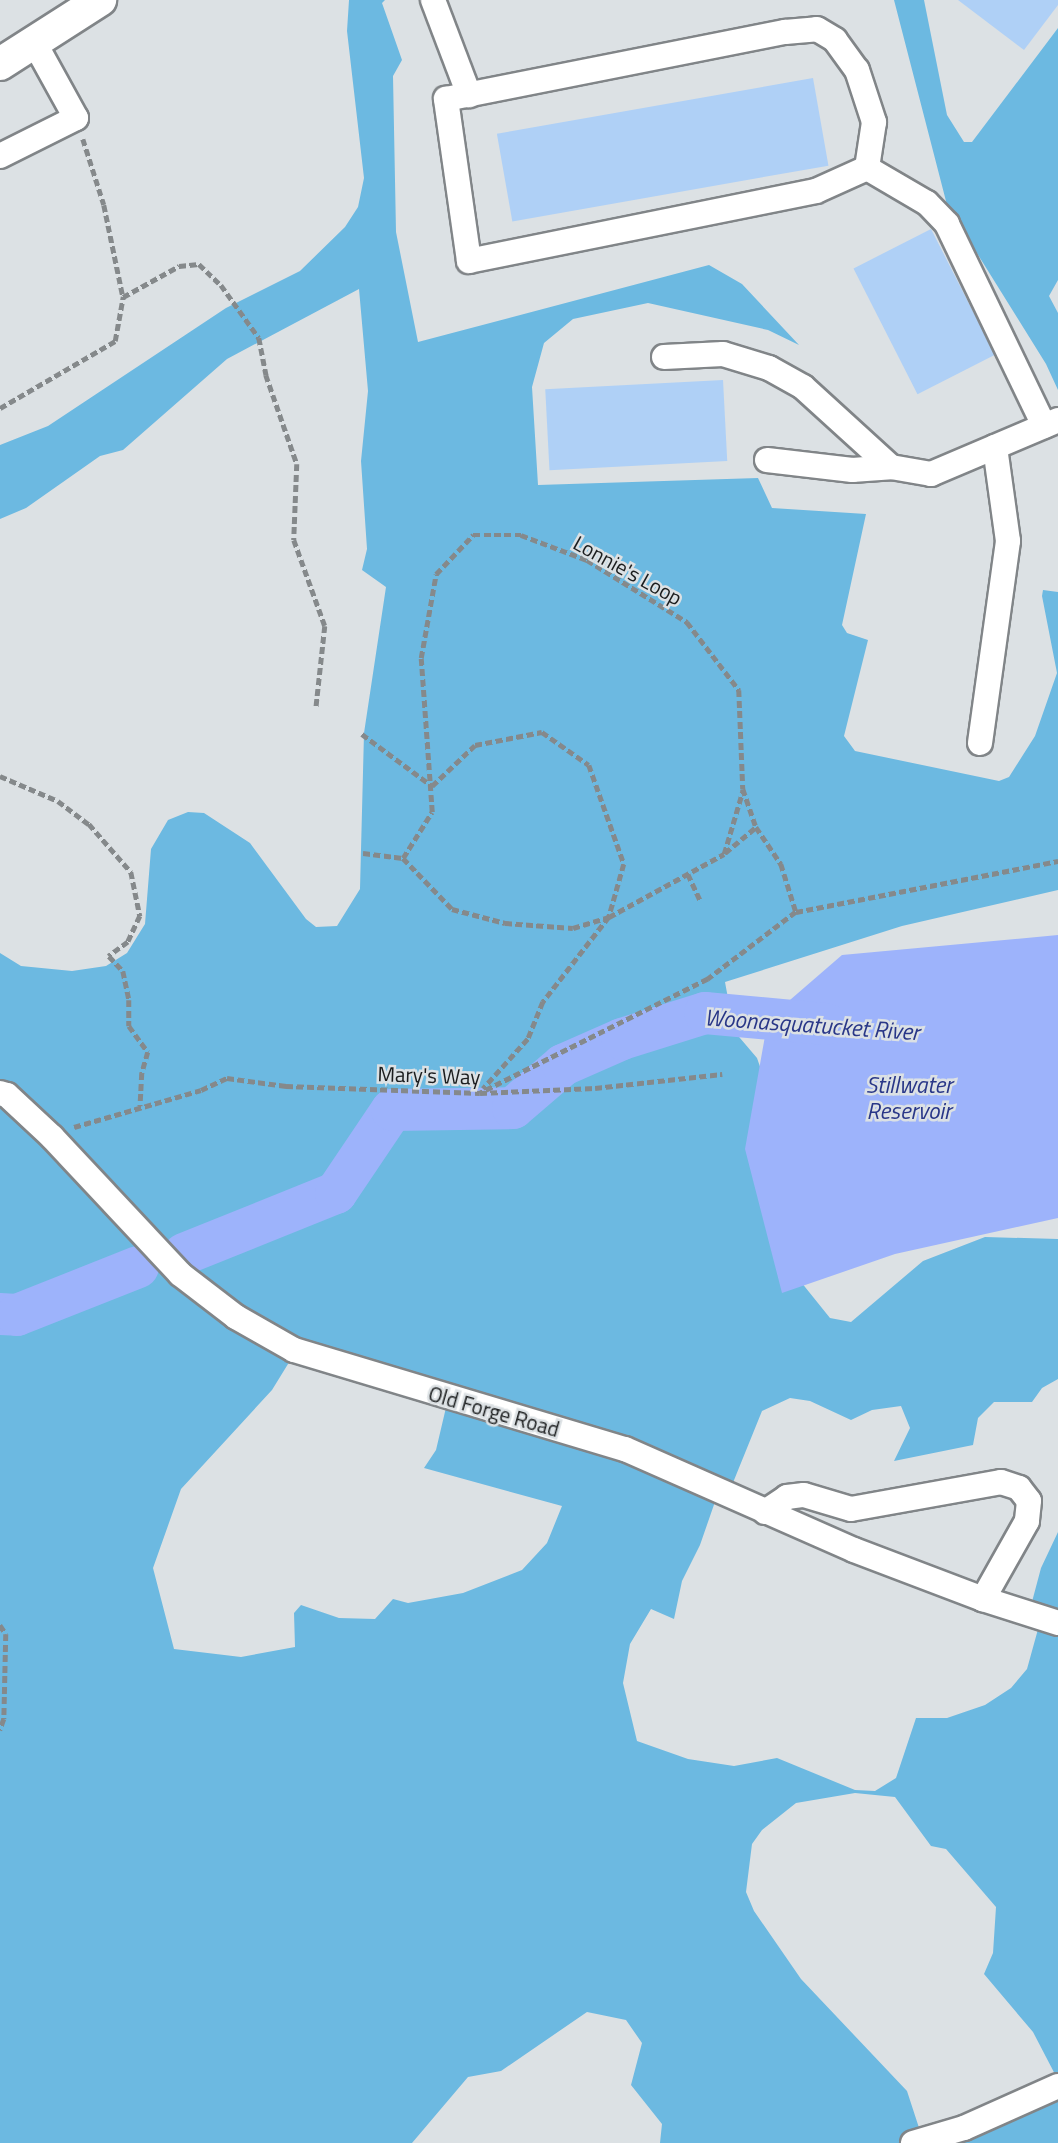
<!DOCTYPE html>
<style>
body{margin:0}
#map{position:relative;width:1058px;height:2143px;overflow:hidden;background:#dce1e4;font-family:"Titillium Web",sans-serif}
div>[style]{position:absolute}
.green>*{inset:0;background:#6cb9e1}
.water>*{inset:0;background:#9db3fb}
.river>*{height:42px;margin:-21px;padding:0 21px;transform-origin:21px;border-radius:21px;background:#9db3fb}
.building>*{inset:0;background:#afd0f6;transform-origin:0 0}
.path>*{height:4.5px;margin-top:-2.25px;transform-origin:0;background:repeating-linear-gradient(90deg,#85898b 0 7px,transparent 0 10.5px)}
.roads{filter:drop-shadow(2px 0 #818588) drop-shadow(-2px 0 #818588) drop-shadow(0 2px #818588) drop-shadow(0 -2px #818588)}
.minor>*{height:24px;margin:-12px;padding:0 12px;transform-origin:12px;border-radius:12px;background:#fff}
.major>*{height:32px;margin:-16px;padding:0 16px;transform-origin:16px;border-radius:16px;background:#fff}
span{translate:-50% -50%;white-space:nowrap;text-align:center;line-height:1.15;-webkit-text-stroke:5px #dce1e4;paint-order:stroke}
.street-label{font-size:21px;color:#1b1d1e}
.water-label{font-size:23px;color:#293788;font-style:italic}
</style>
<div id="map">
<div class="green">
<i style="clip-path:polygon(evenodd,349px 0,385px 0,382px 3px,402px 60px,393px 76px,396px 232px,418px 342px,709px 265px,742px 284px,799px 345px,768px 330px,648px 303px,573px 319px,544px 343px,532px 387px,538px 485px,758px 478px,772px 508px,866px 514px,842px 625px,847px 633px,868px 640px,844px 736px,855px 751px,999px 781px,1009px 777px,1035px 736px,1057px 673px,1042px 596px,1043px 590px,1058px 592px,1058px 890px,902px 926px,725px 982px,734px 1031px,757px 1058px,766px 1084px,801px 1282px,830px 1318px,851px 1322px,923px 1261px,985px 1237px,1058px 1239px,1058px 1379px,1042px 1388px,1032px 1402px,994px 1402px,978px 1418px,973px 1445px,894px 1461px,910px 1428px,901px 1406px,872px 1410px,851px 1420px,810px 1401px,790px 1398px,762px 1411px,728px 1495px,717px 1496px,700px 1545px,682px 1581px,674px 1619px,651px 1609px,630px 1644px,623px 1683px,637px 1741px,688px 1759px,734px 1766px,777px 1758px,855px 1790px,875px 1791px,896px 1778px,916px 1718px,947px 1718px,985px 1705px,1011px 1688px,1027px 1669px,1040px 1622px,1029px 1613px,1041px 1568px,1058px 1532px,1058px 2080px,1033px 2032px,984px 1974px,993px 1953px,996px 1907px,946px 1849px,931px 1846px,895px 1797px,855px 1793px,796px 1803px,762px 1830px,752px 1844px,746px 1892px,754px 1911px,801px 1979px,907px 2091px,922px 2137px,1058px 2083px,1058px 2143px,660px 2143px,662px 2124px,631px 2085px,642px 2043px,626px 2020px,587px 2012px,501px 2071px,468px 2077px,412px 2143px,0 2143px,0 953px,21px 966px,72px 971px,106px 966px,127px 953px,145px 924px,151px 849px,168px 820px,188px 812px,204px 813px,250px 843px,306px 919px,316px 927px,337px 926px,360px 889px,364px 733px,386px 587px,362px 570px,367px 549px,361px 461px,368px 391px,359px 289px,227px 359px,123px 450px,100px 456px,26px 508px,0 519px,0 445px,48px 426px,226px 308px,300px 271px,345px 227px,358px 207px,364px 178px,347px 31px,349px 0,296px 1351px,448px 1399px,436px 1450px,424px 1468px,562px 1506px,547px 1543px,522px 1570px,463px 1593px,408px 1603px,393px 1599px,375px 1619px,339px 1618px,301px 1605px,294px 1613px,295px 1647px,241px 1657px,174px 1649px,153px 1568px,181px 1489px,272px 1390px,296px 1351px)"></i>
<i style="clip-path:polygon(894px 0,924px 0,947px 115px,964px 142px,972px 142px,1058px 28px,1058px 280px,1049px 296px,1058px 313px,1058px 390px,1046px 364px,947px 205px)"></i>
</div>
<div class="water">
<i style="clip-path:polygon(1058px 935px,1058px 1218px,895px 1254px,782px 1293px,745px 1149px,768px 1019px,842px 955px)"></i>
</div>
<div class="river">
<i style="left:184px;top:1254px;width:164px;rotate:-21.9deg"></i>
<i style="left:336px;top:1193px;width:100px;rotate:-56deg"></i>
<i style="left:392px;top:1110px;width:121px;rotate:-0.9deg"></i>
<i style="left:513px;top:1108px;width:66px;rotate:-40.7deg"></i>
<i style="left:563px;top:1065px;width:64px;rotate:-23.8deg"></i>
<i style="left:622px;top:1039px;width:87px;rotate:-17.4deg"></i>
<i style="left:705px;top:1013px;width:122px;rotate:5.2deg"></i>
<i style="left:0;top:1314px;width:17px;rotate:3deg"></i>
<i style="left:17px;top:1315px;width:130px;rotate:-21.6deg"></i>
</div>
<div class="building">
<i style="clip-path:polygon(958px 0,1058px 0,1058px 5px,1024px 50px)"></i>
<i style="left:813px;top:78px;width:89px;height:321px;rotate:80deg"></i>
<i style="left:931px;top:229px;width:141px;height:87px;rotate:63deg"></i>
<i style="left:723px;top:380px;width:81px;height:178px;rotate:87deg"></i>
</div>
<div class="path">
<i style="left:83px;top:139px;width:69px;rotate:72.3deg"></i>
<i style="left:104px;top:205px;width:94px;rotate:78.3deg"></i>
<i style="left:0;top:408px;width:133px;rotate:-30.2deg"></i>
<i style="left:115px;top:341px;width:45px;rotate:-79.7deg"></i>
<i style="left:123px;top:297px;width:64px;rotate:-29deg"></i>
<i style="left:179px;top:266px;width:20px;rotate:-6deg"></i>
<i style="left:199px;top:264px;width:30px;rotate:44deg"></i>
<i style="left:221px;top:285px;width:65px;rotate:54.4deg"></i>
<i style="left:259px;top:338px;width:38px;rotate:79deg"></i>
<i style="left:266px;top:375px;width:94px;rotate:70.8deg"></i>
<i style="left:297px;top:464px;width:76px;rotate:92.3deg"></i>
<i style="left:294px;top:540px;width:91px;rotate:70.2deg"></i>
<i style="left:325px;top:626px;width:83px;rotate:96.2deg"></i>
<i style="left:362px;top:734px;width:87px;rotate:36.6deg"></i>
<i style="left:432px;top:786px;width:59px;rotate:-43.6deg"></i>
<i style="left:475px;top:745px;width:68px;rotate:-11deg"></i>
<i style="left:542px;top:732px;width:57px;rotate:35.1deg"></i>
<i style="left:589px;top:765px;width:105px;rotate:70.5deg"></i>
<i style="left:624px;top:864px;width:55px;rotate:105.8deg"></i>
<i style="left:609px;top:917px;width:108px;rotate:127.8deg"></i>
<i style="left:543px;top:1002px;width:40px;rotate:112deg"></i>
<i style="left:528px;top:1039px;width:67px;rotate:132deg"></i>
<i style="left:0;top:776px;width:63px;rotate:23.3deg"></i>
<i style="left:58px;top:801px;width:39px;rotate:37deg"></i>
<i style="left:89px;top:824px;width:64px;rotate:48.8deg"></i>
<i style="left:131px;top:872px;width:45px;rotate:78.4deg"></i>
<i style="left:140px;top:916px;width:29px;rotate:115deg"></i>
<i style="left:128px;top:942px;width:24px;rotate:144deg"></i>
<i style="left:109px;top:956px;width:21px;rotate:47deg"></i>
<i style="left:123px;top:971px;width:30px;rotate:78deg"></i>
<i style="left:129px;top:1000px;width:26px;rotate:90deg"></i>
<i style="left:129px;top:1026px;width:32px;rotate:54deg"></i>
<i style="left:148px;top:1052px;width:22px;rotate:106deg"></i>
<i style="left:142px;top:1073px;width:33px;rotate:93deg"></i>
<i style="left:363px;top:853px;width:40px;rotate:7.1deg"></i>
<i style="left:403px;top:858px;width:54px;rotate:-57.8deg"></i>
<i style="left:432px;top:812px;width:154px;rotate:-94.1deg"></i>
<i style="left:421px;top:658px;width:85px;rotate:-79.9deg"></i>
<i style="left:436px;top:574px;width:54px;rotate:-46.5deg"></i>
<i style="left:473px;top:535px;width:48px"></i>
<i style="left:521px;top:535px;width:71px;rotate:20.7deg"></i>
<i style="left:587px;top:560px;width:118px;rotate:31.8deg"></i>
<i style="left:687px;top:622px;width:86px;rotate:52.6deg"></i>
<i style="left:739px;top:690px;width:99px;rotate:87.7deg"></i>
<i style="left:743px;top:789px;width:40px;rotate:71.1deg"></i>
<i style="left:756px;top:827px;width:45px;rotate:56deg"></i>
<i style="left:781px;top:864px;width:50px;rotate:72.6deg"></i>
<i style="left:796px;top:912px;width:111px;rotate:142.7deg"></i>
<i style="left:708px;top:979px;width:255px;rotate:153.4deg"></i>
<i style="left:725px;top:853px;width:40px;rotate:-40deg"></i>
<i style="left:403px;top:858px;width:71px;rotate:46.1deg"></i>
<i style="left:452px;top:909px;width:55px;rotate:14.8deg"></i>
<i style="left:505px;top:923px;width:68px;rotate:4.2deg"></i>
<i style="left:573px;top:928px;width:38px;rotate:-17deg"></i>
<i style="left:609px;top:917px;width:131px;rotate:-28.7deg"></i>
<i style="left:724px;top:854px;width:67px;rotate:-73.5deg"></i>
<i style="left:688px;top:874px;width:29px;rotate:65deg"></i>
<i style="left:796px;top:912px;width:267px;rotate:-11deg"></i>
<i style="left:74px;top:1127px;width:132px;rotate:-16.2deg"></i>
<i style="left:201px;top:1090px;width:29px;rotate:-25deg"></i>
<i style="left:227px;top:1078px;width:60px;rotate:7.7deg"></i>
<i style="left:286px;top:1086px;width:194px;rotate:2.1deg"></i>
<i style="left:480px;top:1093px;width:115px;rotate:-2.5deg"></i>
<i style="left:595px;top:1088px;width:128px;rotate:-6.3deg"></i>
<i style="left:0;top:1625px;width:11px;rotate:56deg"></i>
<i style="left:6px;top:1634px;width:85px;rotate:91.3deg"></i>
<i style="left:4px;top:1719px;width:12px;rotate:110deg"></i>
</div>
<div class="roads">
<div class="minor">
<i style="left:433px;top:0;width:102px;rotate:69.2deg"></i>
<i style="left:817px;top:29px;width:21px;rotate:31deg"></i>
<i style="left:835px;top:40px;width:37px;rotate:54deg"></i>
<i style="left:857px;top:70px;width:55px;rotate:71.9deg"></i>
<i style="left:874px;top:122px;width:47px;rotate:98.7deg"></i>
<i style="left:867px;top:168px;width:56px;rotate:155.7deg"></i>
<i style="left:816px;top:191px;width:354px;rotate:168.6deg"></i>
<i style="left:469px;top:261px;width:164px;rotate:-98.1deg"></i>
<i style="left:446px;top:99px;width:346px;rotate:-11.2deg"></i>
<i style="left:785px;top:32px;width:32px;rotate:-5deg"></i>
<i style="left:0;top:156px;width:85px;rotate:-26.6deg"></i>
<i style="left:76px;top:118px;width:87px;rotate:-118.9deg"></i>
<i style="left:867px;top:168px;width:69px;rotate:30.3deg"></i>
<i style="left:927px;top:203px;width:29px;rotate:46deg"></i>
<i style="left:947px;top:224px;width:224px;rotate:64.3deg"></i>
<i style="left:664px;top:357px;width:59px;rotate:-2.9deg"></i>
<i style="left:723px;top:354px;width:48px;rotate:16.9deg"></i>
<i style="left:769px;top:368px;width:39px;rotate:29deg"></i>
<i style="left:803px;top:387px;width:119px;rotate:42.3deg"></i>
<i style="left:891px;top:467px;width:41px;rotate:9.9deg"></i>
<i style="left:931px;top:474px;width:138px;rotate:-23deg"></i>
<i style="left:767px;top:460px;width:86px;rotate:6.7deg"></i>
<i style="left:852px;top:470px;width:39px;rotate:-4deg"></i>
<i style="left:980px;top:743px;width:204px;rotate:-82.1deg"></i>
<i style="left:1008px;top:541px;width:95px;rotate:-97.9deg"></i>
<i style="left:0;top:1093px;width:7px;rotate:16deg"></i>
<i style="left:7px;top:1095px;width:62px;rotate:43deg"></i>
<i style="left:52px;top:1137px;width:187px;rotate:46.9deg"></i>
<i style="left:180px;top:1274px;width:71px;rotate:37.5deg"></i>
<i style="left:236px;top:1317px;width:67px;rotate:29.6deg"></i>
<i style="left:294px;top:1350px;width:345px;rotate:16.7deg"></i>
<i style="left:625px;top:1449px;width:250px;rotate:23.8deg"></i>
<i style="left:854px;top:1550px;width:138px;rotate:20.8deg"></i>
<i style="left:983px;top:1599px;width:79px;rotate:17.7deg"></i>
<i style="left:765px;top:1512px;width:27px;rotate:-34deg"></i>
<i style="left:787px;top:1497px;width:17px;rotate:-7deg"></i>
<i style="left:804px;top:1495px;width:49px;rotate:16.6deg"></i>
<i style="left:851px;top:1509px;width:152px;rotate:-10.2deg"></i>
<i style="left:1001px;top:1482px;width:19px;rotate:18deg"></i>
<i style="left:1019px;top:1488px;width:16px;rotate:52deg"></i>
<i style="left:1029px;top:1501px;width:20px;rotate:96deg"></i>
<i style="left:1027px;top:1521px;width:90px;rotate:119.4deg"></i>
<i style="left:913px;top:2143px;width:53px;rotate:-16.4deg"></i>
<i style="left:964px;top:2128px;width:103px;rotate:-24.1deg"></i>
</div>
<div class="major">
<i style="left:0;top:64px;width:119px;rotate:-32.6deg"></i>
</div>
</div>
<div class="street-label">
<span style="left:628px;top:570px;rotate:29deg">Lonnie's Loop</span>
<span style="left:429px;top:1075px;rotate:2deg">Mary's Way</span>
<span style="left:494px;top:1411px;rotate:16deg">Old Forge Road</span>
</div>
<div class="water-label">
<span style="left:812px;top:1025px;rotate:4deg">Woonasquatucket River</span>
<span style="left:909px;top:1098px">Stillwater<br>Reservoir</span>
</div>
</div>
